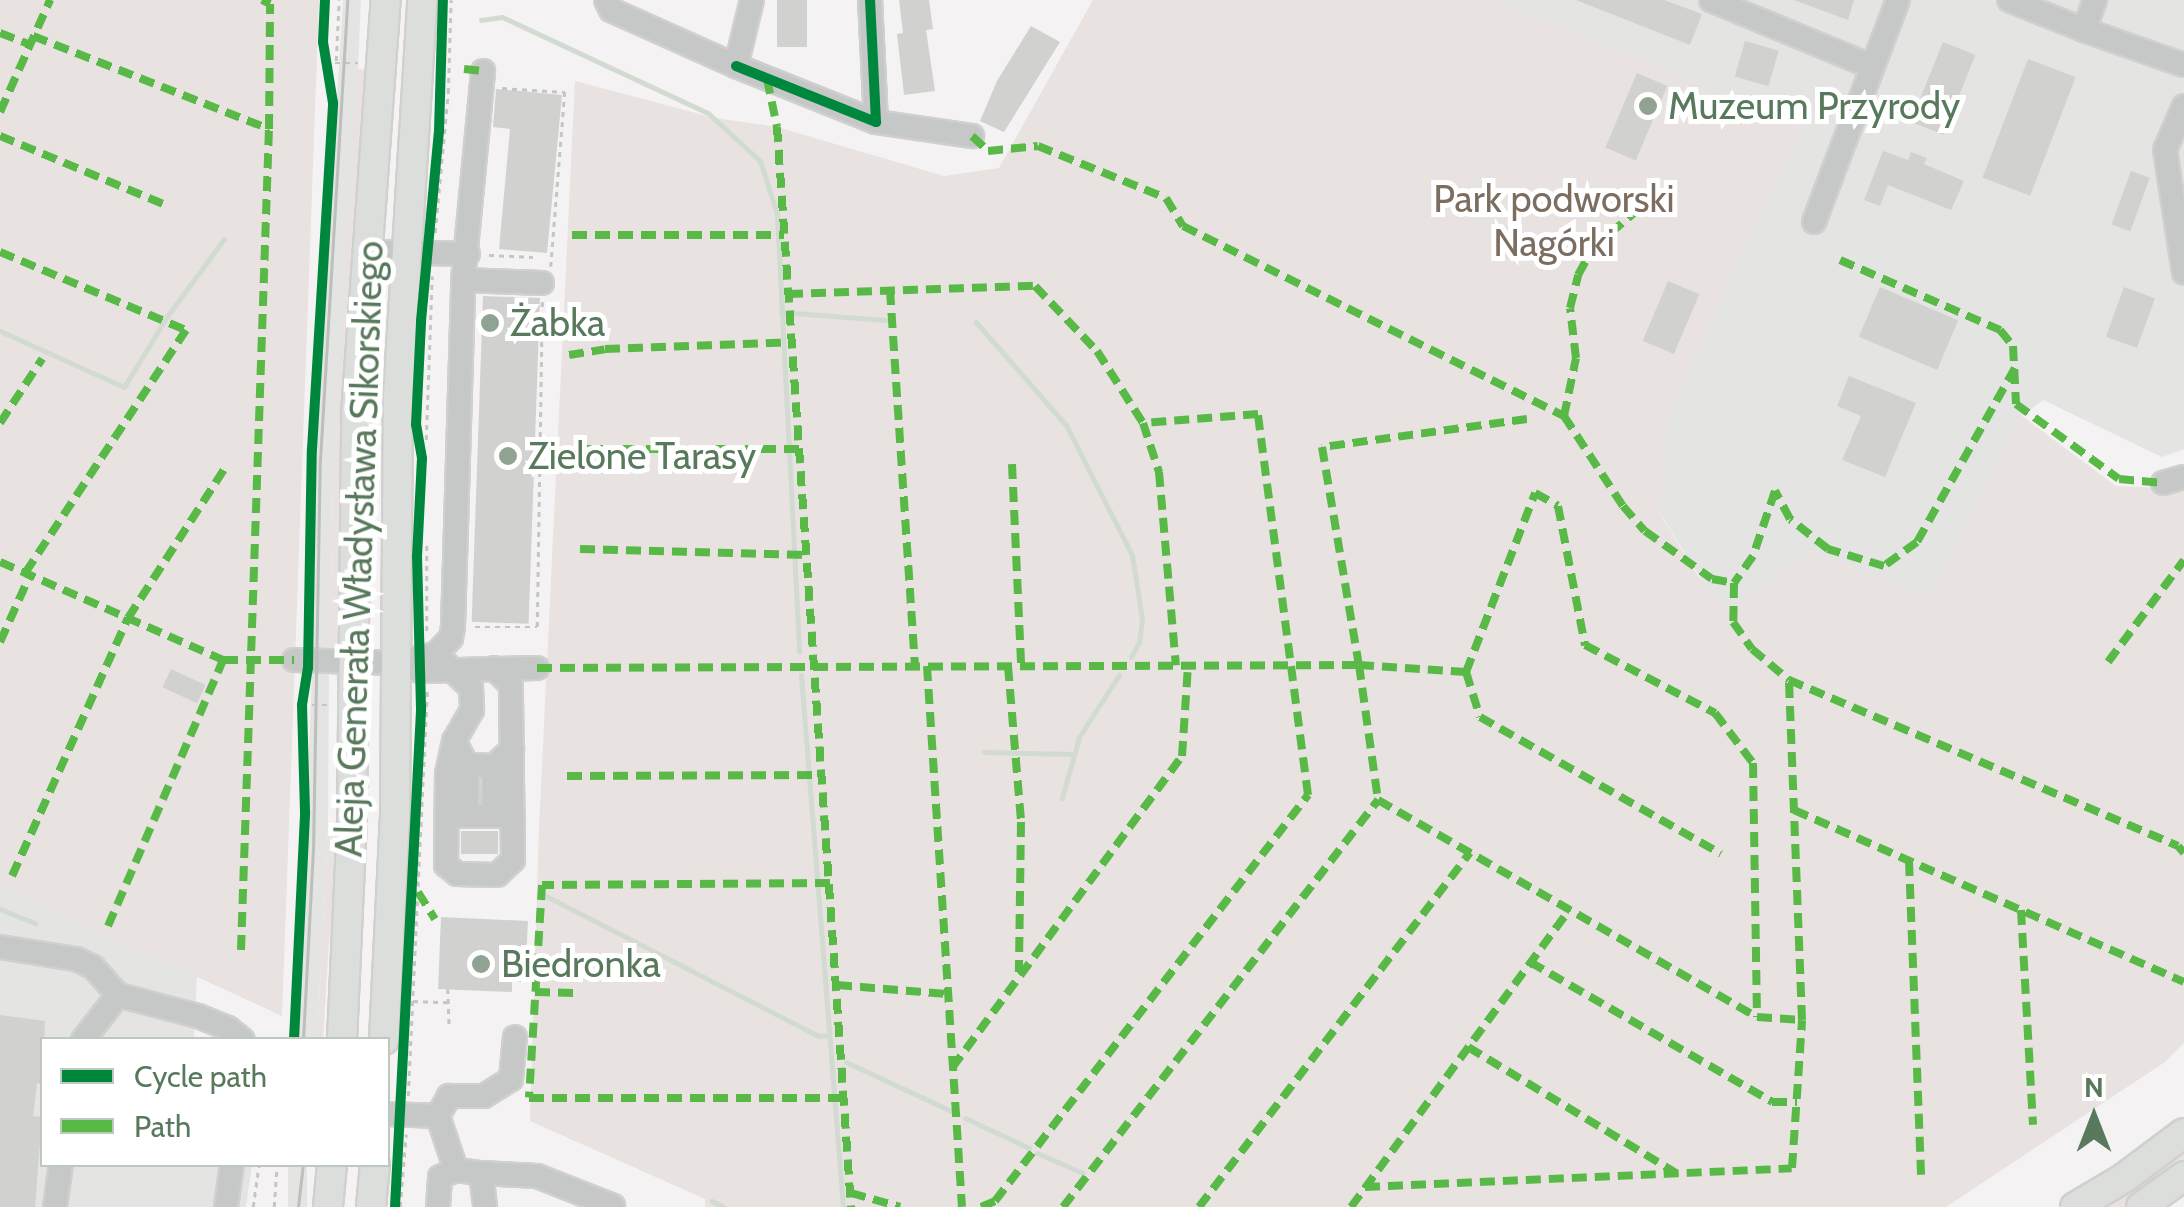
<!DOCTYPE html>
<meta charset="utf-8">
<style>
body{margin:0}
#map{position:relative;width:2184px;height:1207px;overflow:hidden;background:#f5f2f3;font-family:Cabin,sans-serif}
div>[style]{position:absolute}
.built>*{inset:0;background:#e4e4e2;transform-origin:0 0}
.green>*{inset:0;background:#e8e2e1}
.stream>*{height:5px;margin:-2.5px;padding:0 2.5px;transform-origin:2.5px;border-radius:2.5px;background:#d2dbd1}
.building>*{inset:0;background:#d1d2d0;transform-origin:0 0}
.path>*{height:2.5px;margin-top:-1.25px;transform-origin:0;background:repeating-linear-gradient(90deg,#c4c6c3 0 5px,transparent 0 10px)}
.roads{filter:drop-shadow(2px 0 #d0d0cf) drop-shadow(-2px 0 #d0d0cf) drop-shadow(0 2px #d0d0cf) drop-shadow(0 -2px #d0d0cf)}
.minor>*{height:22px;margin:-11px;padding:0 11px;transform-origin:11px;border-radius:11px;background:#c5c8c6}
.major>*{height:28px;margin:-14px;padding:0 14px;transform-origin:14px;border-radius:14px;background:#dcdedc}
.tram>*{height:2.5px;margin:-1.25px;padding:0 1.25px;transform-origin:1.25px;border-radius:1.25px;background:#bcbfbc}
.quiet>*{height:8px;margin-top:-4px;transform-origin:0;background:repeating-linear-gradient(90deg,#58b947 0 15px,transparent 0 23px)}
.cycleway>*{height:10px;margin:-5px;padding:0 5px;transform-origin:5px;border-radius:5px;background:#00873e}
.dots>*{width:28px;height:28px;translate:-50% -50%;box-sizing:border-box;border:5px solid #fff;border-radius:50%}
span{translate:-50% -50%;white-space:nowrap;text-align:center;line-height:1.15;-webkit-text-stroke:10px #fff;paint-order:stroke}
.poi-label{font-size:38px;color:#59795d}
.left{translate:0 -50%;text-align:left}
.park-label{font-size:38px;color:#7c6d61}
.street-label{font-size:38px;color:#59795d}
.legend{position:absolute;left:40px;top:1037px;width:350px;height:130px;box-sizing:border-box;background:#fff;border:2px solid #bdc9be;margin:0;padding:12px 18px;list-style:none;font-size:30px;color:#59795d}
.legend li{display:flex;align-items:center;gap:20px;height:50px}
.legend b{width:50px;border:2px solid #bdc9be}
.north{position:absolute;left:2044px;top:1067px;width:100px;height:100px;-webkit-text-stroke:8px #fff;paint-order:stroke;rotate:0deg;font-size:28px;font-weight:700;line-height:40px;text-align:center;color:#59795d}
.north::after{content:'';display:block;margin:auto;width:35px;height:45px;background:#59795d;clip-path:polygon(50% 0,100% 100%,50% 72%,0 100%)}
</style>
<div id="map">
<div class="built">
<i style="clip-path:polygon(343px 0,361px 0,353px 186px,333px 480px,330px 652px,311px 655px,315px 460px)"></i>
<i style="clip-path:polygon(1495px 0,2184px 0,2184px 449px,2162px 457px,2043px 400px,2022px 416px,1928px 598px,1809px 551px,1732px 610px,1699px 576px,1660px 513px,1668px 411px,1804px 127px)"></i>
<i style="clip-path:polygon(312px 668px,329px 670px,328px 830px,317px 1039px,299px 1040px)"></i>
<i style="clip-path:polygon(0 884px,197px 973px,194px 1039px,42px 1040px,42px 1164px,252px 1165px,246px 1207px,0 1207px)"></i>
<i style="left:288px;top:1165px;width:19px;height:42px"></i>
</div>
<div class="green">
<i style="clip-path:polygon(0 0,319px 0,282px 1016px,0 886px)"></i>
<i style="clip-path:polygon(1093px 0,1495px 0,1804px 127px,1668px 411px,1660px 514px,1698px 576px,1732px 609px,1809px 551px,1928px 598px,2022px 416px,2116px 486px,2184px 489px,2184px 1043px,2165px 1062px,1946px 1207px,705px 1207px,705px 1199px,530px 1121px,539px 829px,575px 81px,715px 118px,777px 127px,944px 176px,999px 168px)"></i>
<i style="clip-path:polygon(358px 69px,369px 70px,342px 638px,330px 652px,333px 480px)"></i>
<i style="clip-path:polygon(328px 830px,333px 830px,339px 874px,329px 941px,323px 1039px,317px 1040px)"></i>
<i style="clip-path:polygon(2184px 1146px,2184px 1164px,2143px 1195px,2124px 1207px,2096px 1207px)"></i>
</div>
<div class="stream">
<i style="left:481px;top:20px;width:21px;rotate:-8deg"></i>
<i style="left:502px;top:17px;width:227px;rotate:25deg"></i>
<i style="left:708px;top:113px;width:71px;rotate:42.7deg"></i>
<i style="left:760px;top:161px;width:56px;rotate:72.2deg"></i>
<i style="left:777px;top:214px;width:438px;rotate:87.1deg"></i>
<i style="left:781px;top:312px;width:105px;rotate:4.4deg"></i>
<i style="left:976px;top:322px;width:137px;rotate:48.9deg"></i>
<i style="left:1066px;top:425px;width:146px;rotate:63.1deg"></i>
<i style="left:1132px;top:555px;width:65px;rotate:81.1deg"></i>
<i style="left:1142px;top:619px;width:23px;rotate:97deg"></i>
<i style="left:1139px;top:642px;width:17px;rotate:118deg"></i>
<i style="left:0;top:331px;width:136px;rotate:24.3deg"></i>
<i style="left:124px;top:387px;width:84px;rotate:-58.6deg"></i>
<i style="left:168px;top:315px;width:94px;rotate:-53.6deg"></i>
<i style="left:801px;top:675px;width:534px;rotate:85.49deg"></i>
<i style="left:984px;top:752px;width:88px;rotate:1.3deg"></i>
<i style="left:1062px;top:798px;width:63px;rotate:-74.4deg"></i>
<i style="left:1079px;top:737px;width:74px;rotate:-57.2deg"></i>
<i style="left:546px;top:896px;width:306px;rotate:27.2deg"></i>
<i style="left:818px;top:1036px;width:11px;rotate:-5deg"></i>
<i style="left:0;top:909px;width:38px;rotate:22deg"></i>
<i style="left:846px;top:1062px;width:118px;rotate:25deg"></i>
<i style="left:965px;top:1118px;width:71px;rotate:25.1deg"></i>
<i style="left:1037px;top:1153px;width:50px;rotate:23.5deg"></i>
<i style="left:712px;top:1201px;width:13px;rotate:27deg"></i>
</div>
<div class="building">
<i style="left:777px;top:0;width:30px;height:47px"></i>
<i style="clip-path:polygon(899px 0,929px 0,933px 29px,926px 30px,935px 91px,904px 95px,897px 34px,903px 33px)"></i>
<i style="clip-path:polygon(1576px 0,1664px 0,1702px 14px,1690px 45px)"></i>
<i style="clip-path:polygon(1794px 0,1854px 0,1848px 20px)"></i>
<i style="clip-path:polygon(1031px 26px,1060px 42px,1004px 132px,980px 121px,997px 81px)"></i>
<i style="left:1745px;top:41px;width:35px;height:37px;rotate:16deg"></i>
<i style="left:1943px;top:42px;width:35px;height:86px;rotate:22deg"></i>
<i style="left:2028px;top:59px;width:51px;height:127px;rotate:21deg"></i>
<i style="left:1637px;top:73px;width:33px;height:81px;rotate:23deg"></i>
<i style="clip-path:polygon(496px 89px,562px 95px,547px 253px,499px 249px,510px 129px,493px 127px)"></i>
<i style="clip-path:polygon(1883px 151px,1908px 160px,1911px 152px,1927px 158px,1924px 164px,1964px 181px,1951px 210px,1888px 185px,1880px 206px,1864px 200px)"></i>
<i style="left:2131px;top:171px;width:20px;height:57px;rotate:20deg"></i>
<i style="left:1668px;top:281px;width:34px;height:65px;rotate:23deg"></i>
<i style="left:1880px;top:287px;width:85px;height:54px;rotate:23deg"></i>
<i style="left:2124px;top:287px;width:33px;height:53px;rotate:20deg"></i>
<i style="left:483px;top:296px;width:57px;height:326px;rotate:2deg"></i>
<i style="clip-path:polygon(1849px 376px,1916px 403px,1885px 477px,1842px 460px,1861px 416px,1837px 406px)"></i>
<i style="left:171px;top:669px;width:38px;height:20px;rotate:25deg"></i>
<i style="left:461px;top:831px;width:37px;height:23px"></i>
<i style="clip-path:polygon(441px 917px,528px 921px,525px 982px,512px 982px,512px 992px,438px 989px)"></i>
<i style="clip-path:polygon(0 1015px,45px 1021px,42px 1084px,37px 1083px,33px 1116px,42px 1117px,35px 1207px,0 1207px)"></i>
</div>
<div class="path">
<i style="left:336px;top:61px;width:61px;rotate:-87.2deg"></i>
<i style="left:325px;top:63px;width:33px"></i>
<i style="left:502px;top:88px;width:63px;rotate:3.6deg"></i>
<i style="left:565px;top:92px;width:175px;rotate:94.6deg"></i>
<i style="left:435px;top:233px;width:141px;rotate:-84.7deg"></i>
<i style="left:448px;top:93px;width:93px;rotate:-88.2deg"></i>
<i style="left:489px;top:255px;width:44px;rotate:2.6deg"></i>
<i style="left:420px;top:445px;width:8px;rotate:-40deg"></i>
<i style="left:426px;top:440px;width:164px;rotate:-87.9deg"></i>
<i style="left:418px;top:540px;width:11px;rotate:34deg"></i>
<i style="left:427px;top:546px;width:86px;rotate:90deg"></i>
<i style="left:475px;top:627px;width:62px"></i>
<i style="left:537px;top:627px;width:325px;rotate:-89.1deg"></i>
<i style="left:302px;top:705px;width:29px"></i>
<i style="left:448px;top:989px;width:38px;rotate:88deg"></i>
<i style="left:413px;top:1001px;width:35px;rotate:2deg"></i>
<i style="left:408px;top:1096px;width:406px;rotate:-87.3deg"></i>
<i style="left:253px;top:1207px;width:43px;rotate:-82.1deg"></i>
<i style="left:274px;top:1207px;width:43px;rotate:-86deg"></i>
<i style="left:400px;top:1207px;width:73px;rotate:-85.3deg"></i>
</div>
<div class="roads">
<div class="minor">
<i style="left:606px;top:0;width:11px;rotate:63deg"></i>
<i style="left:611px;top:10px;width:137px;rotate:24.1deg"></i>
<i style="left:736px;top:66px;width:68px;rotate:-76.4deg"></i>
<i style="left:1711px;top:0;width:175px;rotate:22.5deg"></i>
<i style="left:2009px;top:0;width:81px;rotate:21.8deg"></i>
<i style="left:2084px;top:30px;width:32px;rotate:-70deg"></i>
<i style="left:2084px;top:30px;width:106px;rotate:19.3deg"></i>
<i style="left:736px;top:66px;width:151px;rotate:21.8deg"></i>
<i style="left:876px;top:122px;width:122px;rotate:-92.8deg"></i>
<i style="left:2184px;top:106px;width:48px;rotate:113.4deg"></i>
<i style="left:2165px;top:150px;width:124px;rotate:81.2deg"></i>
<i style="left:876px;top:122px;width:97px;rotate:8.3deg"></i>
<i style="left:1814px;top:222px;width:237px;rotate:-69.3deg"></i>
<i style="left:365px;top:260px;width:22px;rotate:-21deg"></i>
<i style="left:386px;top:252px;width:82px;rotate:1.4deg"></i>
<i style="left:463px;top:280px;width:79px;rotate:2.2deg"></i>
<i style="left:2163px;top:483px;width:22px;rotate:-16deg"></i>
<i style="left:436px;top:654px;width:49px;rotate:44.2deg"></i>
<i style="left:471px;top:688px;width:22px;rotate:87deg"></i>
<i style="left:472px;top:710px;width:36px;rotate:120deg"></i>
<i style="left:454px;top:741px;width:34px;rotate:102deg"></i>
<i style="left:447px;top:774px;width:91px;rotate:90.6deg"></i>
<i style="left:446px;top:865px;width:14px;rotate:39deg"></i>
<i style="left:457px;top:874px;width:40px;rotate:1.4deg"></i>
<i style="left:497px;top:875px;width:22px;rotate:-43deg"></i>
<i style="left:513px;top:860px;width:175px;rotate:-90.7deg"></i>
<i style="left:511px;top:685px;width:24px;rotate:-135deg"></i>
<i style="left:294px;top:660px;width:102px;rotate:1.7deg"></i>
<i style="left:396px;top:663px;width:25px;rotate:18deg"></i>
<i style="left:420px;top:671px;width:117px;rotate:-1.5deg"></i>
<i style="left:396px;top:663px;width:41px;rotate:-12.7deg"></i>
<i style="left:436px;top:654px;width:22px;rotate:-47deg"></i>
<i style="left:451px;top:638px;width:11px;rotate:-80deg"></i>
<i style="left:453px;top:627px;width:347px;rotate:-88.3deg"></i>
<i style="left:463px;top:280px;width:210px;rotate:-84.5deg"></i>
<i style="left:454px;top:741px;width:27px;rotate:62deg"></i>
<i style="left:467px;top:765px;width:27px;rotate:2deg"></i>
<i style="left:494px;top:766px;width:25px;rotate:-43deg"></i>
<i style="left:446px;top:816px;width:67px"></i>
<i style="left:467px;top:816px;width:51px;rotate:-90deg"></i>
<i style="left:493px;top:816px;width:50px;rotate:-88.9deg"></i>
<i style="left:0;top:947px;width:77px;rotate:9deg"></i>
<i style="left:76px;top:959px;width:19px;rotate:25deg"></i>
<i style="left:93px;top:967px;width:38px;rotate:48deg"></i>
<i style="left:83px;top:1040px;width:57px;rotate:-52.1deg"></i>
<i style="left:118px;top:995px;width:83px;rotate:14.7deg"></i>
<i style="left:198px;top:1016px;width:32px;rotate:22deg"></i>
<i style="left:228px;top:1028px;width:19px;rotate:39deg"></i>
<i style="left:388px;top:1114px;width:50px;rotate:2.3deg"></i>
<i style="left:438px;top:1116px;width:23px;rotate:-61deg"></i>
<i style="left:449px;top:1096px;width:35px"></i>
<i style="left:484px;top:1096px;width:32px;rotate:-32deg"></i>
<i style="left:511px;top:1079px;width:42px;rotate:-84.6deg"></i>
<i style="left:438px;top:1116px;width:57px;rotate:71.6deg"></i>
<i style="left:481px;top:1173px;width:56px;rotate:3.1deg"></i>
<i style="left:537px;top:1176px;width:82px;rotate:21.5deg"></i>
<i style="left:55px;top:1207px;width:43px;rotate:-82.1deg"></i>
<i style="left:226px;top:1207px;width:43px;rotate:-82.1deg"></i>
<i style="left:438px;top:1207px;width:30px;rotate:-86deg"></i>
<i style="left:440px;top:1177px;width:17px;rotate:-24deg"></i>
<i style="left:456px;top:1170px;width:25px;rotate:7deg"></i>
<i style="left:481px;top:1173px;width:34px;rotate:83deg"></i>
</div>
<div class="major">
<i style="left:342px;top:1040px;width:222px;rotate:-87.4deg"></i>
<i style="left:352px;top:818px;width:404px;rotate:-89.4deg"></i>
<i style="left:356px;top:414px;width:415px;rotate:-85.9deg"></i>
<i style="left:384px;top:1040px;width:222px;rotate:-87.2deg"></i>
<i style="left:395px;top:818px;width:421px;rotate:-89.6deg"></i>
<i style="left:398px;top:397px;width:398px;rotate:-86.5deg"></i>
<i style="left:328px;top:1207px;width:43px;rotate:-84.7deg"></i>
<i style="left:371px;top:1207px;width:43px;rotate:-84.7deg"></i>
<i style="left:2075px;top:1207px;width:57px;rotate:-30.6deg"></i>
<i style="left:2124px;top:1178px;width:75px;rotate:-36.9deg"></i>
<i style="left:2141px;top:1207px;width:53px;rotate:-35.8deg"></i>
</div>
</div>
<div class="tram">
<i style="left:303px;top:1040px;width:189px;rotate:-87deg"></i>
<i style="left:313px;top:851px;width:391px;rotate:-89deg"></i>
<i style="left:320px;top:460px;width:461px;rotate:-86.6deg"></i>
<i style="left:298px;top:1207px;width:43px;rotate:-83.4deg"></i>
</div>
<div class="quiet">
<i style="left:0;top:33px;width:31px;rotate:21deg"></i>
<i style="left:33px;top:36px;width:254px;rotate:21.5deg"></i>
<i style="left:464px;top:69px;width:19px;rotate:6deg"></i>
<i style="left:767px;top:79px;width:49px;rotate:78.2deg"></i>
<i style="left:777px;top:127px;width:1083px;rotate:86.08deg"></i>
<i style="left:0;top:112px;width:123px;rotate:-65.9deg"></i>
<i style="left:0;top:136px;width:182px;rotate:22.6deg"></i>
<i style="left:972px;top:136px;width:22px;rotate:43deg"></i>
<i style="left:988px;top:151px;width:50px;rotate:-5.7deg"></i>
<i style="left:1038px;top:146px;width:138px;rotate:22.1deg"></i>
<i style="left:1166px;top:198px;width:33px;rotate:59deg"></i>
<i style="left:1183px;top:226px;width:426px;rotate:26.5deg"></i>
<i style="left:1564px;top:416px;width:108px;rotate:56.8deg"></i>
<i style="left:1623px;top:506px;width:33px;rotate:49deg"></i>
<i style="left:1645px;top:531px;width:82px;rotate:35.6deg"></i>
<i style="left:1712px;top:579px;width:22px;rotate:10deg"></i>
<i style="left:572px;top:235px;width:212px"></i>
<i style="left:0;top:252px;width:202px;rotate:22.8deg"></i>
<i style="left:186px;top:330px;width:291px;rotate:123.5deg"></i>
<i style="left:1840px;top:260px;width:175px;rotate:23.6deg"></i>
<i style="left:2000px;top:330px;width:21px;rotate:51deg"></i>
<i style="left:2013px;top:346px;width:58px;rotate:87deg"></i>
<i style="left:2016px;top:404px;width:127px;rotate:36.1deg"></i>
<i style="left:2119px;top:479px;width:44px;rotate:5.2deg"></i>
<i style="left:890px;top:290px;width:377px;rotate:86.2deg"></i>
<i style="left:788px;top:294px;width:247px;rotate:-1.9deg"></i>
<i style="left:1035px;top:286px;width:90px;rotate:46.4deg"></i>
<i style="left:1097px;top:351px;width:85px;rotate:57.4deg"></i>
<i style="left:1143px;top:423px;width:52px;rotate:71.9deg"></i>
<i style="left:1159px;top:472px;width:194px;rotate:85deg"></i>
<i style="left:569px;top:355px;width:36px;rotate:-9deg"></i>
<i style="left:605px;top:349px;width:187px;rotate:-2.1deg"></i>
<i style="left:2015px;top:368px;width:200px;rotate:119.4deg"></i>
<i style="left:1917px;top:542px;width:41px;rotate:144deg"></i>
<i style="left:1884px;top:566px;width:59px;rotate:-163.1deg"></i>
<i style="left:1828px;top:549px;width:48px;rotate:-141.7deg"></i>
<i style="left:1790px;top:519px;width:32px;rotate:-118deg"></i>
<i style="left:1775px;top:491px;width:69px;rotate:108.7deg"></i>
<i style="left:1753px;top:556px;width:33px;rotate:125deg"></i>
<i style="left:1734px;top:583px;width:39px;rotate:91deg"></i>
<i style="left:1733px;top:622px;width:33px;rotate:55deg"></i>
<i style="left:1752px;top:649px;width:48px;rotate:40deg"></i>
<i style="left:1789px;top:680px;width:423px;rotate:23.1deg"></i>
<i style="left:2178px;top:846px;width:9px;rotate:49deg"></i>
<i style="left:1564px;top:416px;width:59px;rotate:-78.3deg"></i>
<i style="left:1576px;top:358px;width:50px;rotate:-96.8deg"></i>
<i style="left:1570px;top:308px;width:34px;rotate:-76deg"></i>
<i style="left:1578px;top:275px;width:31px;rotate:-61deg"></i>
<i style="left:1593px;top:248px;width:54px;rotate:-40.5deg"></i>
<i style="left:1634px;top:213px;width:33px;rotate:-31deg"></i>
<i style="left:1527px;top:419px;width:207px;rotate:172.2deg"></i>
<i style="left:1322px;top:447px;width:221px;rotate:80.4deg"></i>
<i style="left:1359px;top:665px;width:107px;rotate:3.7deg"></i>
<i style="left:1466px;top:672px;width:192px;rotate:-68.9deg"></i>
<i style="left:1535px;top:493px;width:26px;rotate:29deg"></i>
<i style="left:1558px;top:506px;width:142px;rotate:79deg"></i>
<i style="left:1585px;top:645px;width:147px;rotate:27.6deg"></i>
<i style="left:1715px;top:713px;width:63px;rotate:52.8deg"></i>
<i style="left:1753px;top:763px;width:254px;rotate:89.1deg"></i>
<i style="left:0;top:423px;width:77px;rotate:-56.7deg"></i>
<i style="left:577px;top:449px;width:222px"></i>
<i style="left:1012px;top:464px;width:202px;rotate:87.4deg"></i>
<i style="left:580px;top:549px;width:227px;rotate:1.5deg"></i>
<i style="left:0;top:562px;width:244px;rotate:23.7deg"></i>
<i style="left:223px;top:660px;width:71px"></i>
<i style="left:0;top:642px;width:73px;rotate:-65.9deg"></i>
<i style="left:2108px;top:662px;width:127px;rotate:-53.3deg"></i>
<i style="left:927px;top:666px;width:542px;rotate:86.3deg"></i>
<i style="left:1008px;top:666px;width:157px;rotate:85.2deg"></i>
<i style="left:1021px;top:822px;width:150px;rotate:90.8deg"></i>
<i style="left:537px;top:668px;width:822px;rotate:-0.21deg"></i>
<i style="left:1359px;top:665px;width:136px;rotate:82deg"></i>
<i style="left:1378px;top:800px;width:437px;rotate:29.8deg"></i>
<i style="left:1757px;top:1017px;width:45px;rotate:3.8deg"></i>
<i style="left:1466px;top:672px;width:47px;rotate:72.7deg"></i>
<i style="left:1480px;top:717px;width:277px;rotate:29.6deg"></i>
<i style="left:567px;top:776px;width:256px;rotate:-0.2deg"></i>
<i style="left:1794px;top:810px;width:426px;rotate:23.8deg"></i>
<i style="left:1909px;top:861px;width:316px;rotate:87.8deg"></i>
<i style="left:12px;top:876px;width:283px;rotate:-65.8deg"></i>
<i style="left:128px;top:618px;width:182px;rotate:-57.1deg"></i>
<i style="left:830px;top:883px;width:288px;rotate:179.6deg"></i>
<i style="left:542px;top:885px;width:213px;rotate:93.5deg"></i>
<i style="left:529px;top:1098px;width:316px"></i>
<i style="left:418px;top:892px;width:32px;rotate:58deg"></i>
<i style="left:2021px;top:910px;width:215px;rotate:86.8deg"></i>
<i style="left:108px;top:926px;width:290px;rotate:-66.6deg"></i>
<i style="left:241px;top:950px;width:821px;rotate:-88.05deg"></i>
<i style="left:269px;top:129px;width:125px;rotate:-89.5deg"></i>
<i style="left:270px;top:4px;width:9px;rotate:-153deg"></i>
<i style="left:1530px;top:962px;width:280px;rotate:30deg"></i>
<i style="left:1772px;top:1102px;width:25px"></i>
<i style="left:837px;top:985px;width:110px;rotate:4.7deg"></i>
<i style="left:535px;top:992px;width:40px;rotate:1.4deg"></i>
<i style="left:1468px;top:1047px;width:243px;rotate:31.2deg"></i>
<i style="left:952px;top:1068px;width:388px;rotate:-53.6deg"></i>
<i style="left:1182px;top:756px;width:91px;rotate:-86.2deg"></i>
<i style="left:1365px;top:1187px;width:427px;rotate:-2.5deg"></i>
<i style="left:1792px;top:1168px;width:148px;rotate:-86.1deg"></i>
<i style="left:1802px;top:1020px;width:340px;rotate:-92.2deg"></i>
<i style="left:851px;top:1193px;width:51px;rotate:15.9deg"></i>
<i style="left:981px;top:1207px;width:15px;rotate:-23deg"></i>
<i style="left:995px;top:1201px;width:513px;rotate:-52.37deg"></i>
<i style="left:1308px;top:795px;width:384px;rotate:-97.5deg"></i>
<i style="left:1258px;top:414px;width:115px;rotate:175.5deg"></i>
<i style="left:1063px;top:1207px;width:515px;rotate:-52.26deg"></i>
<i style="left:1199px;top:1207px;width:446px;rotate:-52.6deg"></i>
<i style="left:1351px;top:1207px;width:368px;rotate:-53.7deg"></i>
</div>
<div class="cycleway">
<i style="left:736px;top:66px;width:151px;rotate:21.8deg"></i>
<i style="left:876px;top:122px;width:122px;rotate:-92.8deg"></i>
<i style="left:294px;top:1040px;width:228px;rotate:-87.2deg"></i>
<i style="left:305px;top:812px;width:107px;rotate:-91.6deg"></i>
<i style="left:302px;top:705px;width:37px;rotate:-81deg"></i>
<i style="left:308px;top:668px;width:219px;rotate:-89deg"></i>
<i style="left:312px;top:449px;width:347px;rotate:-86.5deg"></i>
<i style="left:333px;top:103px;width:62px;rotate:-99.3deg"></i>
<i style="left:323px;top:42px;width:42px;rotate:-87.3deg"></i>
<i style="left:395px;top:1207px;width:500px;rotate:-87deg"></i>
<i style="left:421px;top:708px;width:151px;rotate:-91.5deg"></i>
<i style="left:417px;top:557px;width:99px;rotate:-87.1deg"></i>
<i style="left:422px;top:458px;width:34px;rotate:-100deg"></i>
<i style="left:416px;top:425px;width:104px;rotate:-87.2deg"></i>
<i style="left:421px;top:321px;width:191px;rotate:-84.6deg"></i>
<i style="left:439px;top:131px;width:131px;rotate:-88.3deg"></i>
</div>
<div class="dots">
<i style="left:1648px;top:106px;background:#90a392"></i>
<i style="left:490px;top:323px;background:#90a392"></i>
<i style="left:508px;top:456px;background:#90a392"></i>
<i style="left:481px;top:964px;background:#90a392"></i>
</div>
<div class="poi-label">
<span class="left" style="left:1668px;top:106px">Muzeum Przyrody</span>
<span class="left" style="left:510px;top:323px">Żabka</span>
<span class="left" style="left:528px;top:456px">Zielone Tarasy</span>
<span class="left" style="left:501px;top:964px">Biedronka</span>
</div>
<div class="park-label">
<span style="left:1554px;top:221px">Park podworski<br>Nagórki</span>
</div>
<div class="street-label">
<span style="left:359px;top:549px;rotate:-88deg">Aleja Generała Władysława Sikorskiego</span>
</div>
<ul class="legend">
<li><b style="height:12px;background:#00873e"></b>Cycle path</li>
<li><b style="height:12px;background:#58b947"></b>Path</li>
</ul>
<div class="north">N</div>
</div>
